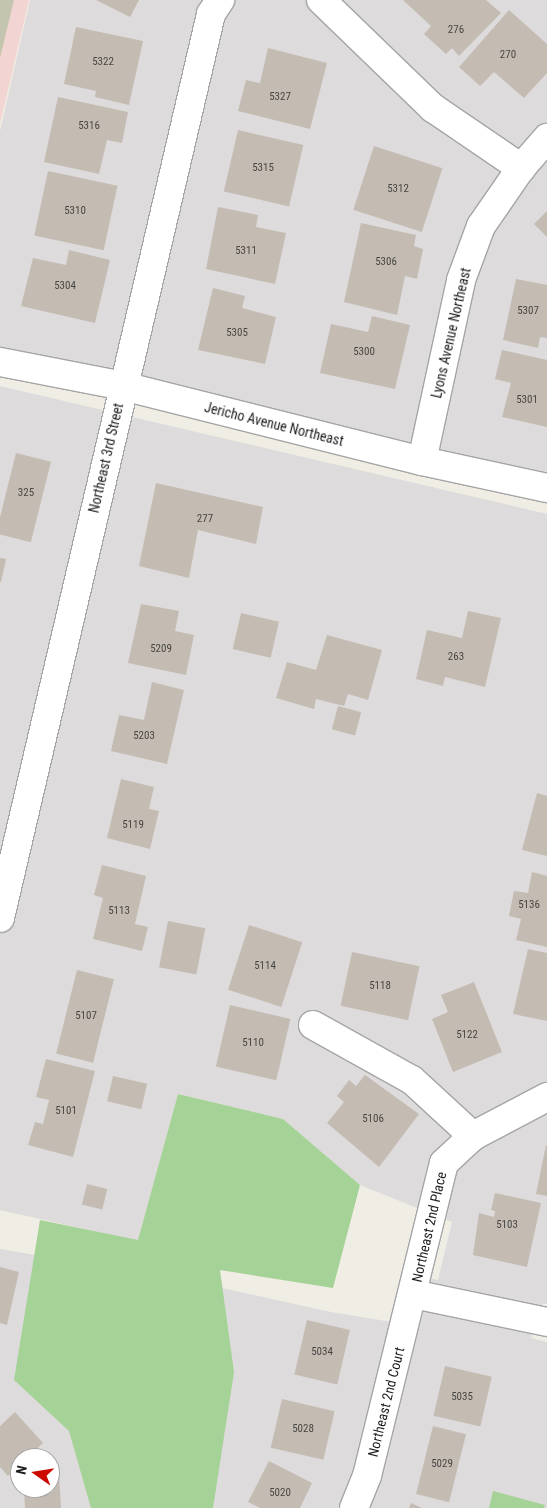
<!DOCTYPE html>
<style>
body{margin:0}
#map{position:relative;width:547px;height:1508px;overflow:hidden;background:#f0ede4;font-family:"Roboto Condensed",sans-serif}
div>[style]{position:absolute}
.residential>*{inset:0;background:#dddbdb}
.commercial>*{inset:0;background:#f2d5d2}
.construction>*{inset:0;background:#c4c5af}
.forest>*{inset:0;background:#a5d296}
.building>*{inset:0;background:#c4bcb3;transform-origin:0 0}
.roads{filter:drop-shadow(1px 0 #a5a5a5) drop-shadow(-1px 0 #a5a5a5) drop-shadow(0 1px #a5a5a5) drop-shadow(0 -1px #a5a5a5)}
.minor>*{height:28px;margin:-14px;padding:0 14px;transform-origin:14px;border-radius:14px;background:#fff}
span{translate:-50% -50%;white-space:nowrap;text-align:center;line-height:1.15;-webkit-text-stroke:4px #fff;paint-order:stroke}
.number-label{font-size:11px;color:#484643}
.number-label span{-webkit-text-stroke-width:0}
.street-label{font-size:14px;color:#1e1e1e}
.north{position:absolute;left:10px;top:1448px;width:50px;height:50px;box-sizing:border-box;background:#fff;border:1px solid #a5a5a5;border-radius:50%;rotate:283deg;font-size:14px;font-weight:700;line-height:20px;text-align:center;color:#1e1e1e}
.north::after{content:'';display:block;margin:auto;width:18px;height:22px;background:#cd0a00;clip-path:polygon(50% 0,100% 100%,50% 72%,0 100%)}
</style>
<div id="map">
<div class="residential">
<i style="clip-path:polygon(30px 0,547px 0,547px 484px,0 364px,0 131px)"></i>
<i style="clip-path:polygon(evenodd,0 386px,547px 514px,547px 1304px,543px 1304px,531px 1338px,547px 1342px,547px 1508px,0 1508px,0 1249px,199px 1283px,331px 1312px,404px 1324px,415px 1275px,438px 1280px,452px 1222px,360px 1185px,283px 1119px,178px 1094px,138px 1241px,0 1210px,0 386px,20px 1458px,50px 1458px,50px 1488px,20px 1488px,20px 1458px)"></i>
</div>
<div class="commercial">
<i style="clip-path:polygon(0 0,29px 0,0 124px)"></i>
</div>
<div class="construction">
<i style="clip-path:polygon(0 0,14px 0,0 58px)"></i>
</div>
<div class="forest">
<i style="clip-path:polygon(178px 1094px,283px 1119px,360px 1185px,333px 1288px,220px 1270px,234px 1372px,213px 1508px,91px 1508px,69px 1431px,14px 1380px,40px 1220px,138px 1240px)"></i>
<i style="clip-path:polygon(493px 1491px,545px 1505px,544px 1508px,489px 1508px)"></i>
</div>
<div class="building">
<i style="clip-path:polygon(96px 0,139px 0,130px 17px)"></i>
<i style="clip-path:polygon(403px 0,486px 0,501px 13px,459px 56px,452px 48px,446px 54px,424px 34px,431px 26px)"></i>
<i style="clip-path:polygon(509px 10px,547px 44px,547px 73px,524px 98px,494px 72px,480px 86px,459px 67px)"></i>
<i style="clip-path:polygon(76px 27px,143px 41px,129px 105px,95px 97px,96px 91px,64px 84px)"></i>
<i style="clip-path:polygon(268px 48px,327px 63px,310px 129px,238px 111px,246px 80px,260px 83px)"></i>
<i style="clip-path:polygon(58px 97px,128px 112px,122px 143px,107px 140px,99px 174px,44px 162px)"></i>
<i style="left:238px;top:130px;width:67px;height:63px;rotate:13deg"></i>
<i style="left:374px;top:146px;width:72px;height:67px;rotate:18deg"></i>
<i style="left:48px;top:171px;width:71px;height:66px;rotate:12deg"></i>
<i style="clip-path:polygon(218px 207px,258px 215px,256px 227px,286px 233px,275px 284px,206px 269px)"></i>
<i style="clip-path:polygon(547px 211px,547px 237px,534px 224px)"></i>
<i style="clip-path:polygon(361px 223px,416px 235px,414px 246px,423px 249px,417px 279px,405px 276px,397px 315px,344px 302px)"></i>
<i style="clip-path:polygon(69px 250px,110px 260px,95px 323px,21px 306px,33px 258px,66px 265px)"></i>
<i style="clip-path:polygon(516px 279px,547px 285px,547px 338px,540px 337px,538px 348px,503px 340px)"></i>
<i style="clip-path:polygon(213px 288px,245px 296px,242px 308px,276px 317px,265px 364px,198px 350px)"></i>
<i style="clip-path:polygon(372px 316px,410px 325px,395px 389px,320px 373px,331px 324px,368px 332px)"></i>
<i style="clip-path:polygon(502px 350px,547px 360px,547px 427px,502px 417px,511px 383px,495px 379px)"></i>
<i style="left:16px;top:453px;width:36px;height:83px;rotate:14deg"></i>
<i style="clip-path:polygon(156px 483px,263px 507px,256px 544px,198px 530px,189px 578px,139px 566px)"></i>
<i style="clip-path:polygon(0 558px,6px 559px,1px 582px,0 582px)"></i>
<i style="clip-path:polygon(141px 604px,179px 611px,175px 631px,194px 635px,186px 675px,128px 663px)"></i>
<i style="clip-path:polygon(468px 611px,501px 618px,485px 687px,445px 677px,443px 686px,416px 679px,427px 630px,462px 638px)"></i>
<i style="left:241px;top:613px;width:39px;height:37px;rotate:13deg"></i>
<i style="clip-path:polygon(327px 635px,382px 650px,368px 700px,348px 694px,344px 706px,316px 699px,314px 709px,276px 698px,287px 662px,316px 670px)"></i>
<i style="clip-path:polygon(152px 682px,184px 690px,167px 764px,111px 751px,119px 715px,144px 720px)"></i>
<i style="left:338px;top:706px;width:24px;height:24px;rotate:15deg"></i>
<i style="clip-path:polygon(121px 779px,154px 787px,149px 809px,159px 811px,150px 849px,107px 838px)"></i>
<i style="clip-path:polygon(537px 793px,547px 796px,547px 856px,522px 850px)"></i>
<i style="clip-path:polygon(102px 865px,146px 876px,135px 924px,148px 927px,142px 951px,93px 939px,103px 898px,94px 895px)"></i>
<i style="clip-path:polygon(532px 872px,547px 876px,547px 947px,516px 940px,521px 919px,509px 916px,514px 891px,528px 893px)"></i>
<i style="left:168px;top:921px;width:38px;height:47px;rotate:11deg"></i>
<i style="left:249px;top:925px;width:56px;height:68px;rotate:18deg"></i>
<i style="clip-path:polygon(528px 949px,547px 953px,547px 1021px,513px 1014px)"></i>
<i style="left:352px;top:952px;width:69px;height:55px;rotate:12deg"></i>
<i style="left:77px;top:970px;width:38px;height:86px;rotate:14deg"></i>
<i style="clip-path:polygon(474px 982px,502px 1052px,453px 1072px,432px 1019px,448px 1012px,441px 995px)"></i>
<i style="left:230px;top:1005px;width:62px;height:63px;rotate:13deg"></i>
<i style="clip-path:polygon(46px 1059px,95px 1071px,73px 1157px,28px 1145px,35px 1122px,43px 1124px,49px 1100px,36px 1097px)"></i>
<i style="clip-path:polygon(365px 1075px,419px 1114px,379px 1167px,327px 1123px,344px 1102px,337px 1096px,349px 1080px,356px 1086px)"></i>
<i style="left:113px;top:1076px;width:35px;height:26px;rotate:13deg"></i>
<i style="clip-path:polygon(546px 1145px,547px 1146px,547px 1196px,536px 1194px)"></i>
<i style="left:87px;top:1184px;width:21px;height:21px;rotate:14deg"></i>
<i style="clip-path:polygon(495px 1193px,541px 1203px,527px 1267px,473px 1255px,479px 1213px,494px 1217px,495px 1211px,491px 1210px)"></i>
<i style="clip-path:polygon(0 1267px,19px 1272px,7px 1325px,0 1323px)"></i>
<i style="left:307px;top:1320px;width:44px;height:56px;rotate:13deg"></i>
<i style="left:445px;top:1366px;width:48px;height:51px;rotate:13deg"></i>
<i style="left:282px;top:1399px;width:54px;height:50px;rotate:13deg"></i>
<i style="clip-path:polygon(15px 1412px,43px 1443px,27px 1458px,20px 1458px,20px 1464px,8px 1476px,0 1467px,0 1426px)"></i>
<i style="left:433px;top:1426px;width:34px;height:70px;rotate:14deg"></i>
<i style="clip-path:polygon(269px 1461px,312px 1483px,300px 1508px,260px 1508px,248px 1502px)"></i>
<i style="clip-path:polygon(59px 1473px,61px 1508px,25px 1508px,24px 1488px,50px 1488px,50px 1474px)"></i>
<i style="clip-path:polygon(411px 1503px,422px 1508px,409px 1508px)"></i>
</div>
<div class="roads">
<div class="minor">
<i style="left:321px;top:0;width:156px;rotate:44deg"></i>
<i style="left:433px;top:108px;width:107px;rotate:34.3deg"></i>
<i style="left:0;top:362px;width:125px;rotate:11deg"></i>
<i style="left:123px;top:386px;width:308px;rotate:14.1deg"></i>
<i style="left:422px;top:461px;width:128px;rotate:12.2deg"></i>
<i style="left:422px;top:461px;width:185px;rotate:-77.8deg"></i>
<i style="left:461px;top:280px;width:58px;rotate:-69.7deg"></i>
<i style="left:481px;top:226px;width:70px;rotate:-55.4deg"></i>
<i style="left:521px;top:168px;width:40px;rotate:-49deg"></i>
<i style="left:0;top:918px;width:928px;rotate:-76.86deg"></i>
<i style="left:211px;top:14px;width:17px;rotate:-57deg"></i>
<i style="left:313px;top:1025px;width:113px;rotate:29.1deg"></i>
<i style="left:412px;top:1080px;width:83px;rotate:42.6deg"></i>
<i style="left:413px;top:1294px;width:137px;rotate:11.8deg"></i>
<i style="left:354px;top:1508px;width:35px;rotate:-68deg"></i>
<i style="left:367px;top:1476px;width:322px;rotate:-76.2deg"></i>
<i style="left:444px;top:1163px;width:40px;rotate:-43deg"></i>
<i style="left:473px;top:1136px;width:84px;rotate:-27.8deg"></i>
</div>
</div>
<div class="number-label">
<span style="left:456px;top:30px">276</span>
<span style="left:508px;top:55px">270</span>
<span style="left:103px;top:62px">5322</span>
<span style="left:280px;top:97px">5327</span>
<span style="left:89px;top:126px">5316</span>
<span style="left:263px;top:168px">5315</span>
<span style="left:398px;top:189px">5312</span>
<span style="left:75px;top:211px">5310</span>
<span style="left:246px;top:251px">5311</span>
<span style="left:386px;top:262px">5306</span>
<span style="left:65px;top:286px">5304</span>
<span style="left:528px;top:311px">5307</span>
<span style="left:237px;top:333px">5305</span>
<span style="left:364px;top:352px">5300</span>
<span style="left:527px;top:400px">5301</span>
<span style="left:26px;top:493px">325</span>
<span style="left:205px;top:519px">277</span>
<span style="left:161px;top:649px">5209</span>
<span style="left:456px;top:657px">263</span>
<span style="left:144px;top:736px">5203</span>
<span style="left:133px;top:825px">5119</span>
<span style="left:529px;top:905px">5136</span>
<span style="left:119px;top:911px">5113</span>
<span style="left:265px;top:966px">5114</span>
<span style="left:380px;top:986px">5118</span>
<span style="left:86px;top:1016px">5107</span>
<span style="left:467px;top:1035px">5122</span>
<span style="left:253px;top:1043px">5110</span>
<span style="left:66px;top:1111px">5101</span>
<span style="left:373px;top:1119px">5106</span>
<span style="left:507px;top:1225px">5103</span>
<span style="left:322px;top:1352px">5034</span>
<span style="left:462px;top:1397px">5035</span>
<span style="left:303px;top:1429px">5028</span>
<span style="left:442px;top:1464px">5029</span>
<span style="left:280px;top:1493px">5020</span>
</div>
<div class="street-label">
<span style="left:451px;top:333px;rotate:-77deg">Lyons Avenue Northeast</span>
<span style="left:274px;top:424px;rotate:14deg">Jericho Avenue Northeast</span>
<span style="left:106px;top:458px;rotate:-77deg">Northeast 3rd Street</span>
<span style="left:429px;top:1227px;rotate:-77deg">Northeast 2nd Place</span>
<span style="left:386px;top:1402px;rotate:-76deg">Northeast 2nd Court</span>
</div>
<div class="north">N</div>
</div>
